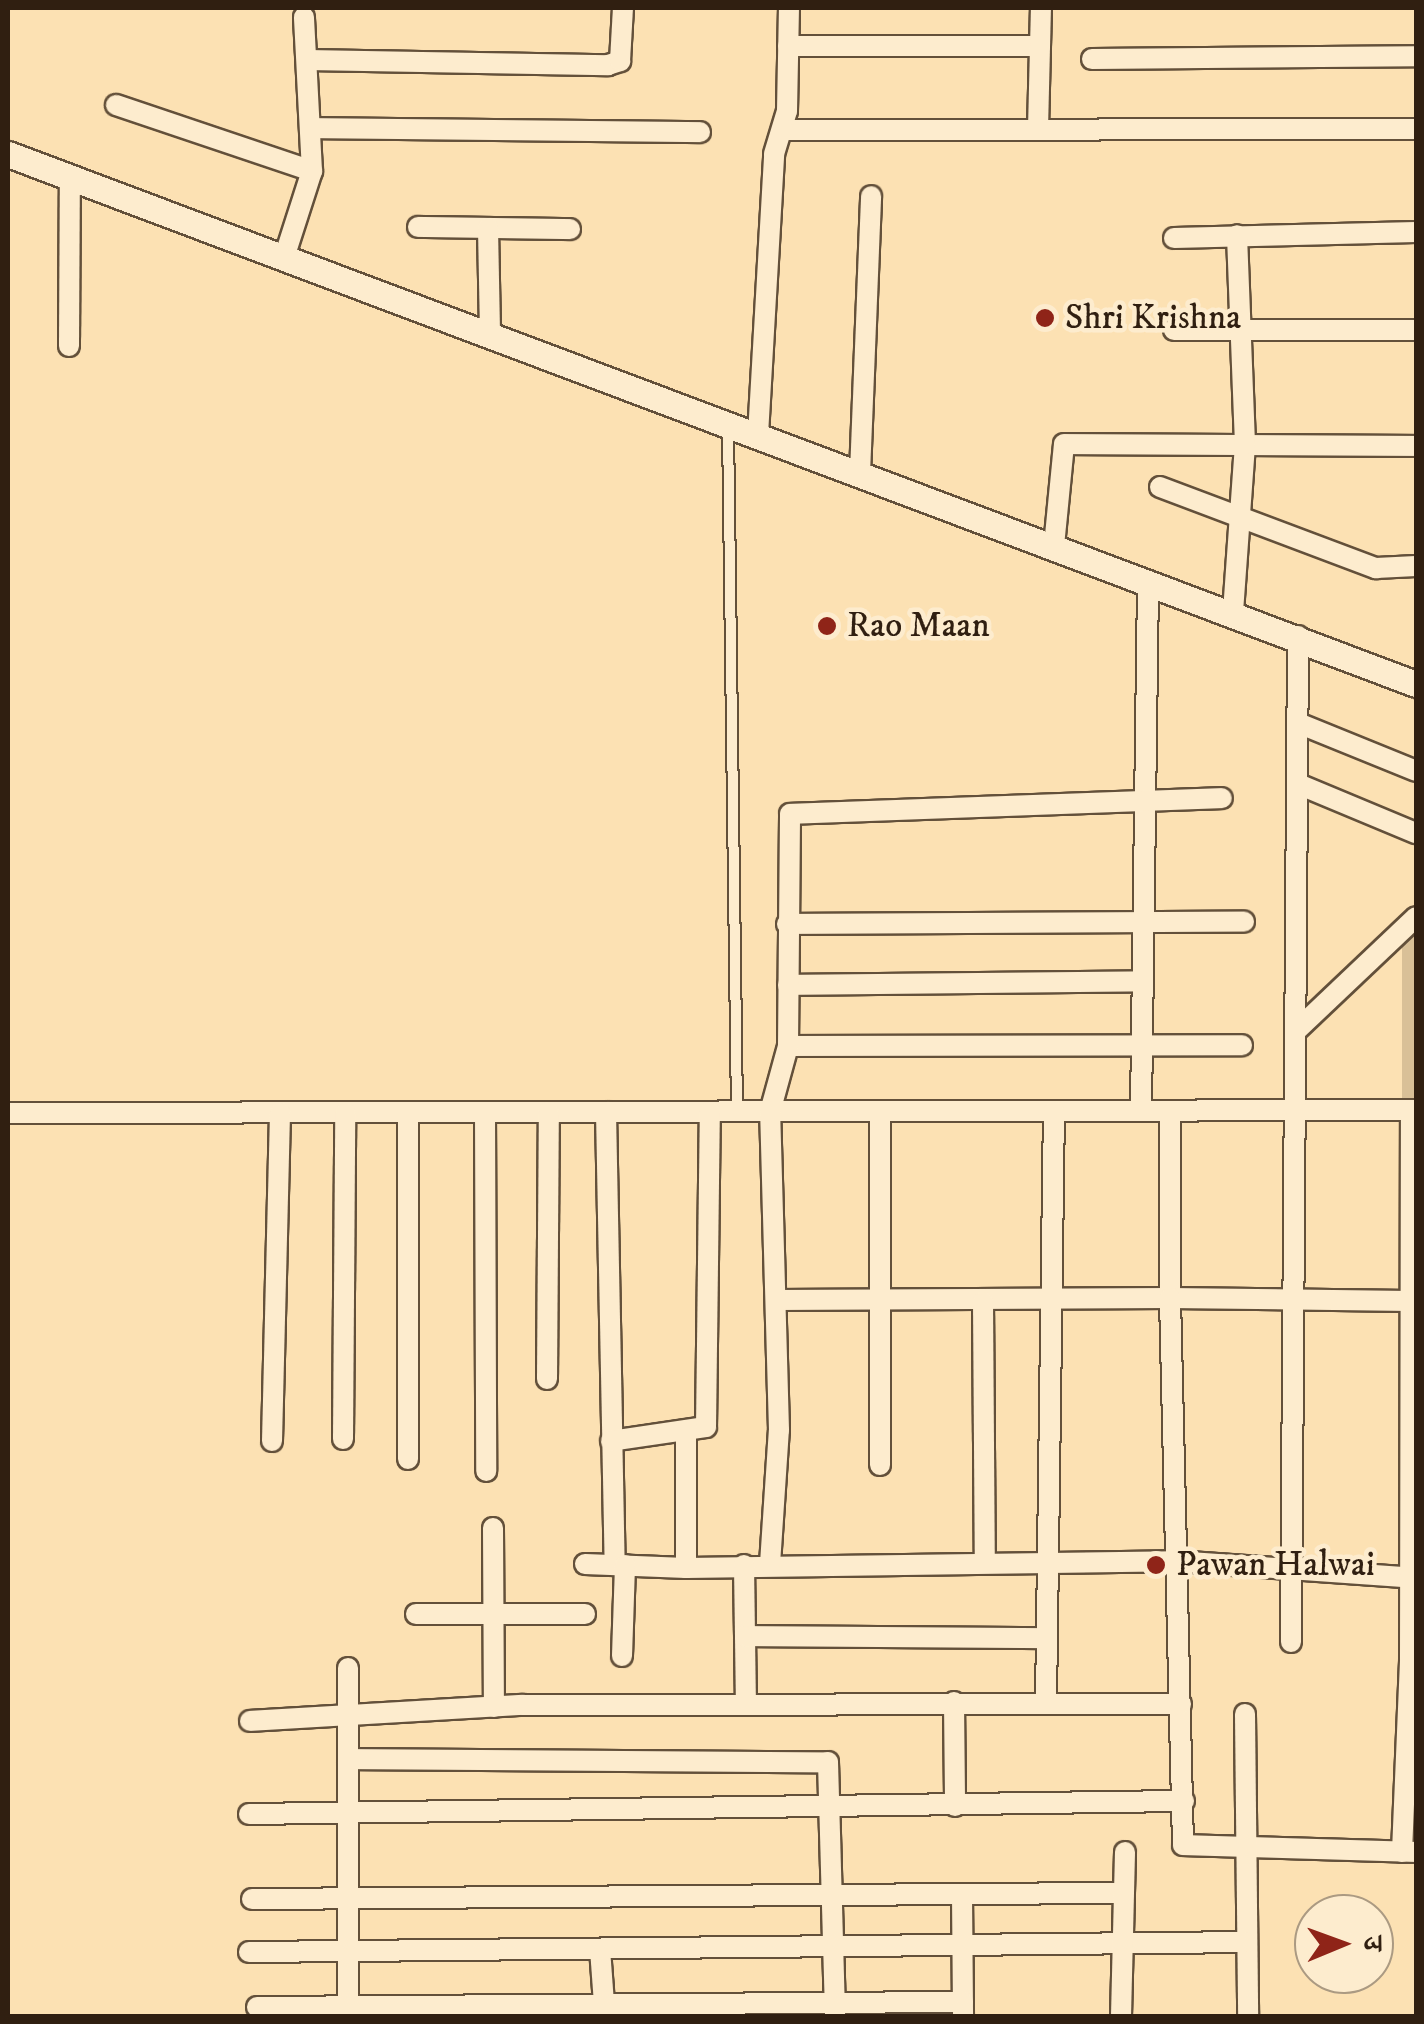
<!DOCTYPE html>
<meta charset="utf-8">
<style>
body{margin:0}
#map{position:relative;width:1424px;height:2024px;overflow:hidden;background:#fce1b3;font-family:"IM FELL DW Pica","Noto Serif Devanagari",serif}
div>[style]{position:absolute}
.green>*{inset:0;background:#d9c097;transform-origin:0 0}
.roads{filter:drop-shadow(2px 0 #63503a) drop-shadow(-2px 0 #63503a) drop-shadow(0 2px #63503a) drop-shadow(0 -2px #63503a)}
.service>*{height:10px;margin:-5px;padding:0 5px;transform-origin:5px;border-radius:5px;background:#fdecce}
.minor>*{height:20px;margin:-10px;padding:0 10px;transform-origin:10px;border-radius:10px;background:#fdecce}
.tertiary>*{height:25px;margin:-12.5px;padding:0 12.5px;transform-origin:12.5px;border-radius:12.5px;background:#fdecce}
.dots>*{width:28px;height:28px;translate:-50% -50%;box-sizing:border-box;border:5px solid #fdecce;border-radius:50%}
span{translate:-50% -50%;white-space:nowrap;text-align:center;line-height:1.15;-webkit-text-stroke:9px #fdecce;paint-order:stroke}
.poi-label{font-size:35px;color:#301f11}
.left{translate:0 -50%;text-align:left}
.frame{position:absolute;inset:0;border:10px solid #301f11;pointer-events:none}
.north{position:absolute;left:1294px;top:1894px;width:100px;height:100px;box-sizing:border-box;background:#fdecce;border:2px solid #ab9a82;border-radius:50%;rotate:89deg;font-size:28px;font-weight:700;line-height:40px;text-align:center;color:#301f11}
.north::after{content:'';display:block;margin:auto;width:35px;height:45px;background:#8f2418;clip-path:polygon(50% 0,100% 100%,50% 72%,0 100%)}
</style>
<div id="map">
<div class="green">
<i style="left:1402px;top:919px;width:14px;height:372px"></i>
</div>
<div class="roads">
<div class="service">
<i style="left:728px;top:425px;width:687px;rotate:89.25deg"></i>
</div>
<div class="minor">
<i style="left:788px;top:46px;width:252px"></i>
<i style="left:1092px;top:59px;width:324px;rotate:-0.5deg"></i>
<i style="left:307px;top:60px;width:301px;rotate:1deg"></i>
<i style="left:608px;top:65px;width:13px;rotate:-18deg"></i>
<i style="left:620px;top:61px;width:53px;rotate:-86.8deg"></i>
<i style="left:116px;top:105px;width:207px;rotate:18.6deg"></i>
<i style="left:312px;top:128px;width:388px;rotate:0.6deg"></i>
<i style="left:1038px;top:129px;width:121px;rotate:-88.6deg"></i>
<i style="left:785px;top:130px;width:631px;rotate:-0.09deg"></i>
<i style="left:418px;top:227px;width:152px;rotate:0.8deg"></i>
<i style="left:488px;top:228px;width:107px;rotate:88.9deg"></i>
<i style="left:1174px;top:238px;width:242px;rotate:-1.4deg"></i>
<i style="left:284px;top:258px;width:91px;rotate:-72.2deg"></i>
<i style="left:312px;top:171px;width:154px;rotate:-93deg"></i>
<i style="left:1174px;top:330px;width:242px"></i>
<i style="left:69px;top:346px;width:169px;rotate:-89.7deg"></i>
<i style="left:758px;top:435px;width:281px;rotate:-86.7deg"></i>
<i style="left:774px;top:154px;width:45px;rotate:-73.2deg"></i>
<i style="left:787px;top:111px;width:103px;rotate:-88.9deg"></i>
<i style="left:860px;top:473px;width:277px;rotate:-87.7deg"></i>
<i style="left:1160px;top:487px;width:231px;rotate:20.6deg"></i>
<i style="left:1376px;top:568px;width:40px;rotate:-2.9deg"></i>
<i style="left:1054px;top:546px;width:102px;rotate:-84.4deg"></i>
<i style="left:1064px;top:444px;width:352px;rotate:0.3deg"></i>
<i style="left:1233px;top:612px;width:168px;rotate:-85.9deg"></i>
<i style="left:1245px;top:444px;width:209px;rotate:-92.2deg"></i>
<i style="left:1298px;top:723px;width:127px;rotate:22.1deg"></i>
<i style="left:1298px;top:784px;width:128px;rotate:22.6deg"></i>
<i style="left:787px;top:924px;width:457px;rotate:-0.3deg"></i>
<i style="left:788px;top:985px;width:355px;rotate:-0.6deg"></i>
<i style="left:1299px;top:1028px;width:161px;rotate:-43.5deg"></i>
<i style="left:788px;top:1046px;width:454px;rotate:-0.1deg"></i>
<i style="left:880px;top:1111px;width:354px;rotate:90deg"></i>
<i style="left:1141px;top:1111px;width:530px;rotate:-89.24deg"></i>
<i style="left:1170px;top:1111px;width:187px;rotate:90deg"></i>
<i style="left:1170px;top:1298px;width:240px;rotate:0.7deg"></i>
<i style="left:408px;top:1112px;width:347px;rotate:90deg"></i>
<i style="left:485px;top:1112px;width:359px;rotate:89.8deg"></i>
<i style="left:606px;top:1112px;width:453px;rotate:88.9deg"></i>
<i style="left:8px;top:1113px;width:1408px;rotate:-0.12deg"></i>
<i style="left:777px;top:1300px;width:393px;rotate:-0.3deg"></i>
<i style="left:1170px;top:1298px;width:547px;rotate:88.64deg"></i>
<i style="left:1183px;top:1845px;width:233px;rotate:1.7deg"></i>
<i style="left:983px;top:1302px;width:261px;rotate:89.6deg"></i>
<i style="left:547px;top:1379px;width:267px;rotate:-89.6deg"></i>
<i style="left:343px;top:1439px;width:326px;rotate:-89.6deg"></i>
<i style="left:272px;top:1441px;width:328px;rotate:-88.6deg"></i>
<i style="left:611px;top:1441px;width:96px;rotate:-8.4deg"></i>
<i style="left:706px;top:1427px;width:315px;rotate:-89.3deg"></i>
<i style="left:493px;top:1528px;width:179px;rotate:89.7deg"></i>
<i style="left:585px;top:1564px;width:101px;rotate:2.3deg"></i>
<i style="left:686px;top:1568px;width:489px;rotate:-0.8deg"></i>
<i style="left:1175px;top:1561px;width:232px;rotate:4deg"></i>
<i style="left:770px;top:1564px;width:134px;rotate:-86.2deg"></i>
<i style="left:779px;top:1430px;width:318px;rotate:-91.6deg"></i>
<i style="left:770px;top:1112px;width:68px;rotate:-74.7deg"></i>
<i style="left:788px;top:1046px;width:232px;rotate:-89.5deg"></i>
<i style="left:790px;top:814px;width:432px;rotate:-2.1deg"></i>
<i style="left:744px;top:1565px;width:139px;rotate:89.2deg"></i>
<i style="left:686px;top:1568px;width:136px;rotate:-90deg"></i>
<i style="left:416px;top:1614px;width:169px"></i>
<i style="left:745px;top:1636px;width:302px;rotate:0.4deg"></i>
<i style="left:1291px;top:1642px;width:1006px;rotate:-89.6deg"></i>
<i style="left:622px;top:1656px;width:91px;rotate:-88.1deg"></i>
<i style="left:954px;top:1702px;width:104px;rotate:89.4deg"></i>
<i style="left:1046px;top:1703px;width:592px;rotate:-89.23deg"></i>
<i style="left:1245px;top:1714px;width:302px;rotate:89.4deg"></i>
<i style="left:250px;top:1721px;width:272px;rotate:-3.4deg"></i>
<i style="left:522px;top:1705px;width:659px;rotate:-0.09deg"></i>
<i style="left:348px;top:1759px;width:480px;rotate:0.4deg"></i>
<i style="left:828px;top:1762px;width:254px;rotate:88.4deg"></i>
<i style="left:249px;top:1814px;width:935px;rotate:-0.8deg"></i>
<i style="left:1402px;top:1852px;width:193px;rotate:-87.6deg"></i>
<i style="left:1410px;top:1659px;width:549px;rotate:-89.9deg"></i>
<i style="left:962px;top:1895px;width:121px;rotate:89.5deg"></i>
<i style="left:252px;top:1899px;width:869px;rotate:-0.4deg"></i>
<i style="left:600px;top:1949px;width:55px;rotate:85.8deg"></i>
<i style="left:249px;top:1952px;width:997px;rotate:-0.57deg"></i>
<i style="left:257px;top:2007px;width:706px;rotate:-0.41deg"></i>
<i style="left:348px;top:2015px;width:347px;rotate:-90deg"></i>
<i style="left:1121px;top:2016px;width:164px;rotate:-88.6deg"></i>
</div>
<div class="tertiary">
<i style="left:8px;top:154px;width:1504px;rotate:20.63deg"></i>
</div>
</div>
<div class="dots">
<i style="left:1045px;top:318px;background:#8f2418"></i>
<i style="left:827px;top:626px;background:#8f2418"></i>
<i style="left:1156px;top:1565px;background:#8f2418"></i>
</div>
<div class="poi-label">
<span class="left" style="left:1065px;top:318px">Shri Krishna</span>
<span class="left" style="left:847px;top:626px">Rao Maan</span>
<span class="left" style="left:1176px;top:1565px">Pawan Halwai</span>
</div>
<div class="frame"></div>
<div class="north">उ</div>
</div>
